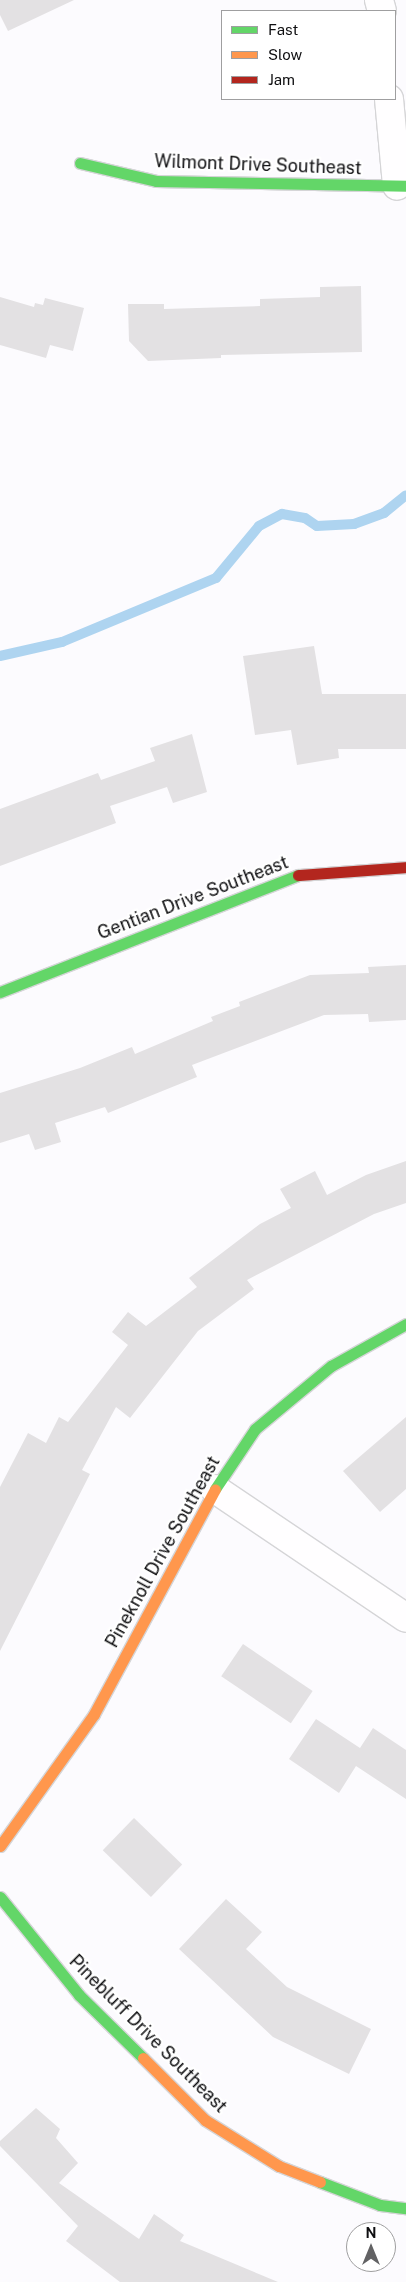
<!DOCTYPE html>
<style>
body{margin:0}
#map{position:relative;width:406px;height:2282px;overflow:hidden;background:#fcfbfe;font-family:"Public Sans",sans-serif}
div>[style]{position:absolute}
.stream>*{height:10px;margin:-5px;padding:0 5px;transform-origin:5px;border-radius:5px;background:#aed4f0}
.building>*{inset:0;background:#e3e1e3;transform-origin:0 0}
.roads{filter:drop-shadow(1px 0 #d5d5d7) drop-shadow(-1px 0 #d5d5d7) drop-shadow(0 1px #d5d5d7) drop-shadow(0 -1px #d5d5d7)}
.street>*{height:28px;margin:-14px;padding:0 14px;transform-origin:14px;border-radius:14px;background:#fffeff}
.fast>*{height:11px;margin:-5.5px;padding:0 5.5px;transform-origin:5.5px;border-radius:5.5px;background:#63d668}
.slow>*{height:11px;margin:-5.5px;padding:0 5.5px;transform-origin:5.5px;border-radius:5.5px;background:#ff974d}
.jam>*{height:11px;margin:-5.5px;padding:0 5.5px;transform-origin:5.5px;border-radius:5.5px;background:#b3261e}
span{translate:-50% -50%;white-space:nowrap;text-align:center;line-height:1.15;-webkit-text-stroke:4.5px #fff;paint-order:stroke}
.street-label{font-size:18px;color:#0f0f11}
.legend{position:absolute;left:221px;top:10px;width:175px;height:90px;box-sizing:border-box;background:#fff;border:1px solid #9f9fa0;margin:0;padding:6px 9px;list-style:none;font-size:15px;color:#0f0f11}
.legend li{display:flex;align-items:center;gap:10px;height:25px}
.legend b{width:25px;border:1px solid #9f9fa0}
.north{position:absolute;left:346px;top:2222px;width:50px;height:50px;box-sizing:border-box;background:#fff;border:1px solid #9f9fa0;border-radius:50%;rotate:0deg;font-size:14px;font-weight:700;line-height:20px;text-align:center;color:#0f0f11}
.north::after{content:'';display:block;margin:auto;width:18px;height:22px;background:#626264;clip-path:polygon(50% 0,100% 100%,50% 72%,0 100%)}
</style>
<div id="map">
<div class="stream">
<i style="left:0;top:656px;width:64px;rotate:-12.7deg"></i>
<i style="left:62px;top:642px;width:167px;rotate:-22.6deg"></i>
<i style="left:216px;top:578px;width:67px;rotate:-50.4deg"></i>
<i style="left:259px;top:526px;width:26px;rotate:-28deg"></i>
<i style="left:282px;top:514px;width:23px;rotate:10deg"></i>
<i style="left:305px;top:518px;width:14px;rotate:34deg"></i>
<i style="left:317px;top:526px;width:37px;rotate:-3deg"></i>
<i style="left:354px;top:524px;width:32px;rotate:-20deg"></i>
<i style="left:384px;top:513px;width:28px;rotate:-39deg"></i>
</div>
<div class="building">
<i style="clip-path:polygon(0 0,74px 0,8px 31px,0 15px)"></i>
<i style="clip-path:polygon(361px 286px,362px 352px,221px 355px,221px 358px,148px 361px,129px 341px,128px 304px,164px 304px,164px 309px,260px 306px,260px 299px,320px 297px,320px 287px)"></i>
<i style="clip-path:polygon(0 297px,34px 307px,35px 303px,43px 305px,45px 298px,84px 308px,73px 351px,50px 345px,46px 358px,0 345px)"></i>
<i style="clip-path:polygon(314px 646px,322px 694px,406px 694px,406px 749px,338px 749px,339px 758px,297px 765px,291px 730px,255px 735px,243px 656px)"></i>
<i style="clip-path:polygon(192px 734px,207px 792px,173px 803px,167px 787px,110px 806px,116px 823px,0 866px,0 809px,98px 773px,101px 780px,155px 761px,150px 748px)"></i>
<i style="clip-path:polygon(406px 965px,406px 1020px,369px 1022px,368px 1014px,324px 1015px,192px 1065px,197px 1077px,108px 1113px,105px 1107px,55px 1123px,61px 1142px,35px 1150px,29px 1134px,0 1143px,0 1093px,80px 1068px,132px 1047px,135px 1054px,213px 1021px,211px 1017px,240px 1006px,239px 1002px,310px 975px,369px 973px,368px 967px)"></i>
<i style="clip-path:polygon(406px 1161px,406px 1203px,374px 1214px,247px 1280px,254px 1289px,198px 1331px,130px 1418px,116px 1407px,82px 1470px,90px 1474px,0 1651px,0 1487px,28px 1433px,46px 1443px,59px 1417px,68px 1422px,128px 1345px,112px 1332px,128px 1312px,146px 1326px,197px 1287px,189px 1278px,260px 1224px,291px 1208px,280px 1189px,315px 1171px,327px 1195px,366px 1175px)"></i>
<i style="clip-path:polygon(406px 1417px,406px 1489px,380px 1512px,343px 1471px)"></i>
<i style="left:243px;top:1644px;width:84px;height:39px;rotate:34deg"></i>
<i style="clip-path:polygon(316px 1719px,360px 1748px,373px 1728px,406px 1750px,406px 1799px,356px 1766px,339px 1793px,289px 1759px)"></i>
<i style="left:134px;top:1818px;width:67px;height:45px;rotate:44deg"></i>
<i style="clip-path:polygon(226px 1899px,262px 1932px,246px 1949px,287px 1987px,371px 2029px,349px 2074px,273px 2037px,179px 1949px)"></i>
<i style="clip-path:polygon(36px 2108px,60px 2129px,56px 2138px,78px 2163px,59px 2183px,139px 2239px,154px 2214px,184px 2235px,180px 2241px,278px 2282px,120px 2282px,66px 2241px,78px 2226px,0 2146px,0 2141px)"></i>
</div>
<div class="roads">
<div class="street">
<i style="left:379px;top:0;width:11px;rotate:75deg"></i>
<i style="left:389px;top:99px;width:87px;rotate:84.7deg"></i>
<i style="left:215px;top:1489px;width:230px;rotate:34deg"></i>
</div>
<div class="fast">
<i style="left:80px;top:163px;width:78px;rotate:13.3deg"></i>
<i style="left:156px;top:181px;width:250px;rotate:1.1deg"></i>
<i style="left:0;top:992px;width:320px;rotate:-21.4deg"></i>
<i style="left:215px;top:1489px;width:72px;rotate:-56.3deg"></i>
<i style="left:255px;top:1429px;width:99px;rotate:-39.7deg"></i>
<i style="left:331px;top:1366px;width:86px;rotate:-29.2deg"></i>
<i style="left:0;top:1897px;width:126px;rotate:51.1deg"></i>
<i style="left:79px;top:1995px;width:90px;rotate:44.5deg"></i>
<i style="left:320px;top:2182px;width:64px;rotate:21deg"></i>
<i style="left:380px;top:2205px;width:26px;rotate:7deg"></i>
</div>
<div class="slow">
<i style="left:0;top:1846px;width:162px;rotate:-54.5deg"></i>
<i style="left:94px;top:1714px;width:255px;rotate:-61.7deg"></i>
<i style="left:143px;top:2058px;width:88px;rotate:45deg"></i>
<i style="left:205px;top:2120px;width:87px;rotate:31.9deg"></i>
<i style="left:279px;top:2166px;width:44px;rotate:21.3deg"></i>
</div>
<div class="jam">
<i style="left:298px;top:875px;width:108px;rotate:-4.2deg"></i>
</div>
</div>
<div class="street-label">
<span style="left:258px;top:165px;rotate:2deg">Wilmont Drive Southeast</span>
<span style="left:193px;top:898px;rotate:-21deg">Gentian Drive Southeast</span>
<span style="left:163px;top:1552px;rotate:-61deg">Pineknoll Drive Southeast</span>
<span style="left:148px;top:2034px;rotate:45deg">Pinebluff Drive Southeast</span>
</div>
<ul class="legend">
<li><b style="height:6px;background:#63d668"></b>Fast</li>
<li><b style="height:6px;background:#ff974d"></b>Slow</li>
<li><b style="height:6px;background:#b3261e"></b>Jam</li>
</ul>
<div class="north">N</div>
</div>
